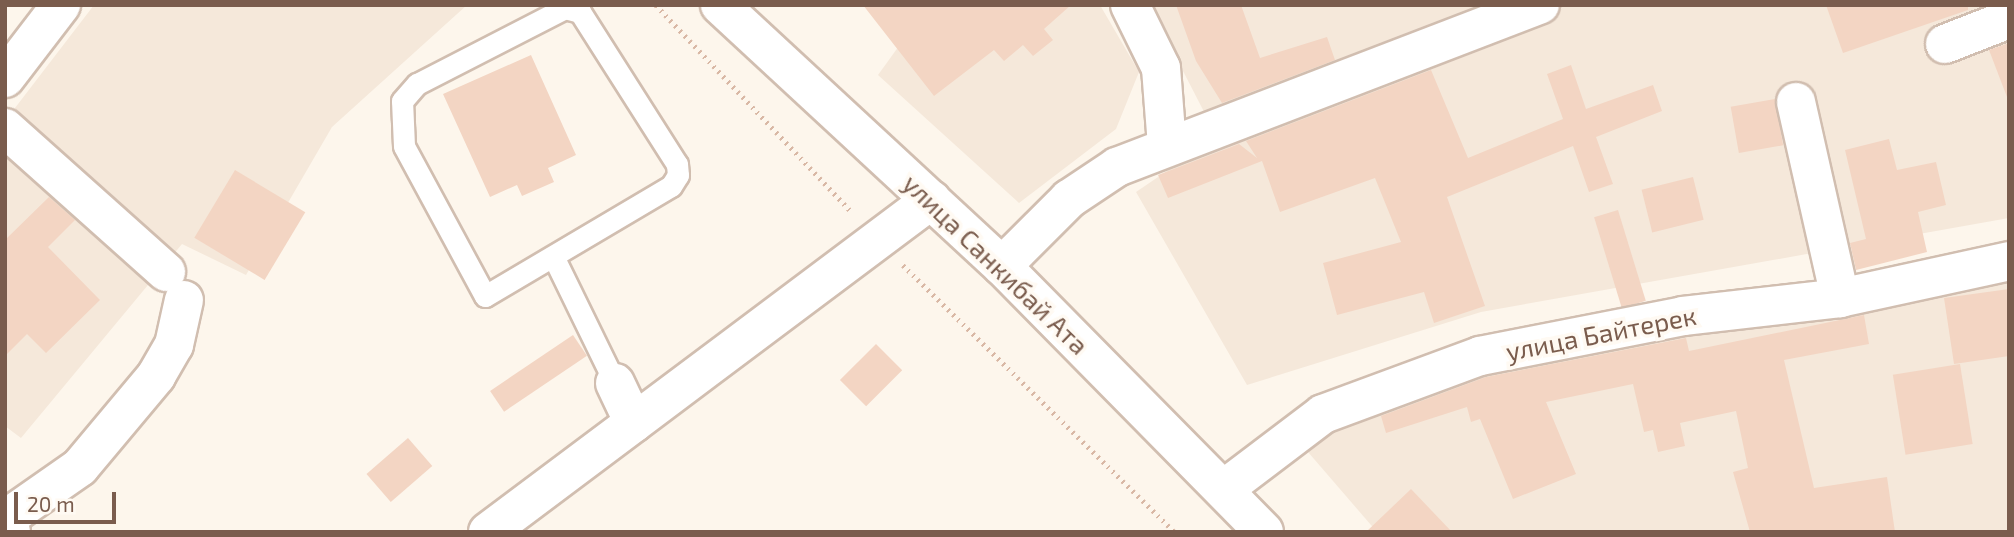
<!DOCTYPE html>
<meta charset="utf-8">
<style>
body{margin:0}
#map{position:relative;width:2014px;height:537px;overflow:hidden;background:#fdf6ec;font-family:"Exo 2",sans-serif}
div>[style]{position:absolute}
.residential>*{inset:0;background:#f5e8da}
.building>*{inset:0;background:#f3d5c3;transform-origin:0 0}
.path>*{height:4.5px;margin-top:-2.25px;transform-origin:0;background:repeating-linear-gradient(90deg,#d9b8a5 0 2px,transparent 0 7px)}
.roads{filter:drop-shadow(2px 0 #d1beb0) drop-shadow(-2px 0 #d1beb0) drop-shadow(0 2px #d1beb0) drop-shadow(0 -2px #d1beb0)}
.service>*{height:21px;margin:-10.5px;padding:0 10.5px;transform-origin:10.5px;border-radius:10.5px;background:#fff}
.minor>*{height:38px;margin:-19px;padding:0 19px;transform-origin:19px;border-radius:19px;background:#fff}
span{translate:-50% -50%;white-space:nowrap;text-align:center;line-height:1.15;-webkit-text-stroke:7px #fffaf3;paint-order:stroke}
.street-label{font-size:26px;color:#7a5c4d}
.frame{position:absolute;inset:0;border:7px solid #7a5c4d;pointer-events:none}
.scale{position:absolute;left:14px;top:492px;width:102px;height:32px;box-sizing:border-box;border:4px solid #7a5c4d;border-top:0;padding-left:9px;font-size:21px;line-height:24px;white-space:nowrap;color:#7a5c4d;-webkit-text-stroke:5px #fffaf3;paint-order:stroke}
</style>
<div id="map">
<div class="residential">
<i style="clip-path:polygon(94px 5px,467px 5px,332px 127px,246px 275px,182px 244px,21px 438px,5px 426px,5px 121px)"></i>
<i style="clip-path:polygon(870px 5px,1100px 5px,1139px 72px,1116px 129px,1019px 203px,878px 75px,904px 39px)"></i>
<i style="clip-path:polygon(1149px 5px,2009px 5px,2009px 218px,1481px 312px,1247px 385px,1136px 192px,1217px 137px)"></i>
<i style="clip-path:polygon(2009px 263px,2009px 532px,1377px 532px,1283px 423px,1358px 391px)"></i>
</div>
<div class="building">
<i style="clip-path:polygon(863px 5px,1071px 5px,1044px 29px,1053px 40px,1033px 56px,1023px 45px,1004px 61px,994px 50px,934px 96px)"></i>
<i style="clip-path:polygon(1176px 5px,1241px 5px,1260px 58px,1327px 37px,1335px 60px,1222px 103px,1196px 61px)"></i>
<i style="clip-path:polygon(1826px 5px,1968px 5px,1968px 10px,1843px 53px)"></i>
<i style="clip-path:polygon(2009px 43px,2009px 97px,2007px 97px,1989px 50px)"></i>
<i style="clip-path:polygon(531px 55px,576px 155px,548px 168px,554px 182px,522px 196px,517px 185px,490px 197px,443px 94px)"></i>
<i style="clip-path:polygon(1571px 65px,1586px 109px,1653px 85px,1662px 111px,1596px 137px,1613px 184px,1589px 192px,1573px 146px,1447px 197px,1485px 306px,1434px 323px,1424px 292px,1337px 315px,1323px 263px,1401px 242px,1375px 178px,1280px 212px,1262px 161px,1168px 198px,1158px 175px,1239px 144px,1257px 158px,1246px 141px,1431px 70px,1468px 158px,1563px 119px,1547px 74px)"></i>
<i style="left:1775px;top:99px;width:47px;height:45px;rotate:80deg"></i>
<i style="clip-path:polygon(1889px 139px,1897px 170px,1936px 162px,1946px 205px,1918px 212px,1927px 252px,1856px 270px,1850px 243px,1866px 239px,1845px 150px)"></i>
<i style="left:235px;top:170px;width:82px;height:79px;rotate:31deg"></i>
<i style="left:1693px;top:177px;width:44px;height:53px;rotate:76deg"></i>
<i style="clip-path:polygon(49px 197px,75px 220px,48px 247px,100px 300px,46px 353px,27px 334px,5px 356px,5px 240px)"></i>
<i style="left:1618px;top:210px;width:95px;height:25px;rotate:73deg"></i>
<i style="clip-path:polygon(2009px 289px,2009px 356px,1954px 364px,1944px 298px)"></i>
<i style="clip-path:polygon(1864px 315px,1869px 344px,1784px 360px,1814px 488px,1887px 477px,1895px 532px,1750px 532px,1733px 472px,1748px 468px,1736px 411px,1680px 423px,1685px 446px,1658px 452px,1653px 430px,1644px 432px,1633px 384px,1546px 402px,1576px 474px,1513px 499px,1480px 419px,1471px 422px,1467px 407px,1386px 433px,1381px 416px,1486px 377px,1686px 338px,1689px 351px)"></i>
<i style="left:573px;top:335px;width:25px;height:100px;rotate:56deg"></i>
<i style="left:876px;top:344px;width:37px;height:51px;rotate:45deg"></i>
<i style="left:1960px;top:364px;width:81px;height:68px;rotate:81deg"></i>
<i style="left:408px;top:438px;width:37px;height:55px;rotate:49deg"></i>
<i style="clip-path:polygon(1411px 489px,1452px 532px,1366px 532px)"></i>
</div>
<div class="path">
<i style="left:656px;top:5px;width:286px;rotate:46.6deg"></i>
<i style="left:903px;top:265px;width:381px;rotate:44.5deg"></i>
</div>
<div class="roads">
<div class="service">
<i style="left:565px;top:8px;width:16px;rotate:15deg"></i>
<i style="left:580px;top:12px;width:180px;rotate:57.5deg"></i>
<i style="left:677px;top:164px;width:11px;rotate:85deg"></i>
<i style="left:678px;top:175px;width:13px;rotate:122deg"></i>
<i style="left:671px;top:186px;width:216px;rotate:149.4deg"></i>
<i style="left:485px;top:296px;width:170px;rotate:-118.4deg"></i>
<i style="left:404px;top:146px;width:45px;rotate:-92.5deg"></i>
<i style="left:402px;top:101px;width:23px;rotate:-49deg"></i>
<i style="left:417px;top:84px;width:166px;rotate:-27.2deg"></i>
<i style="left:554px;top:258px;width:139px;rotate:64deg"></i>
</div>
<div class="minor">
<i style="left:720px;top:5px;width:384px;rotate:42.8deg"></i>
<i style="left:1002px;top:266px;width:373px;rotate:45.4deg"></i>
<i style="left:1130px;top:5px;width:70px;rotate:63.8deg"></i>
<i style="left:1161px;top:68px;width:78px;rotate:85.6deg"></i>
<i style="left:1945px;top:44px;width:69px;rotate:-21.3deg"></i>
<i style="left:5px;top:78px;width:92px;rotate:-52.5deg"></i>
<i style="left:1796px;top:102px;width:201px;rotate:77.3deg"></i>
<i style="left:5px;top:128px;width:216px;rotate:41.8deg"></i>
<i style="left:1002px;top:266px;width:95px;rotate:-45deg"></i>
<i style="left:1069px;top:199px;width:58px;rotate:-33.7deg"></i>
<i style="left:1117px;top:167px;width:453px;rotate:-21deg"></i>
<i style="left:615px;top:383px;width:44px;rotate:64.6deg"></i>
<i style="left:1224px;top:489px;width:124px;rotate:-37.1deg"></i>
<i style="left:1323px;top:414px;width:167px;rotate:-20.3deg"></i>
<i style="left:1480px;top:356px;width:207px;rotate:-11.1deg"></i>
<i style="left:1683px;top:316px;width:158px;rotate:-6.5deg"></i>
<i style="left:1840px;top:298px;width:173px;rotate:-12.3deg"></i>
<i style="left:11px;top:532px;width:15px;rotate:-106deg"></i>
<i style="left:7px;top:518px;width:89px;rotate:-34.9deg"></i>
<i style="left:80px;top:467px;width:119px;rotate:-50.1deg"></i>
<i style="left:156px;top:376px;width:36px;rotate:-60deg"></i>
<i style="left:174px;top:345px;width:46px;rotate:-77.5deg"></i>
<i style="left:488px;top:532px;width:554px;rotate:-36.85deg"></i>
</div>
</div>
<div class="street-label">
<span style="left:996px;top:264px;rotate:44deg">улица Санкибай Ата</span>
<span style="left:1601px;top:333px;rotate:-11deg">улица Байтерек</span>
</div>
<div class="frame"></div>
<div class="scale">20 m</div>
</div>
